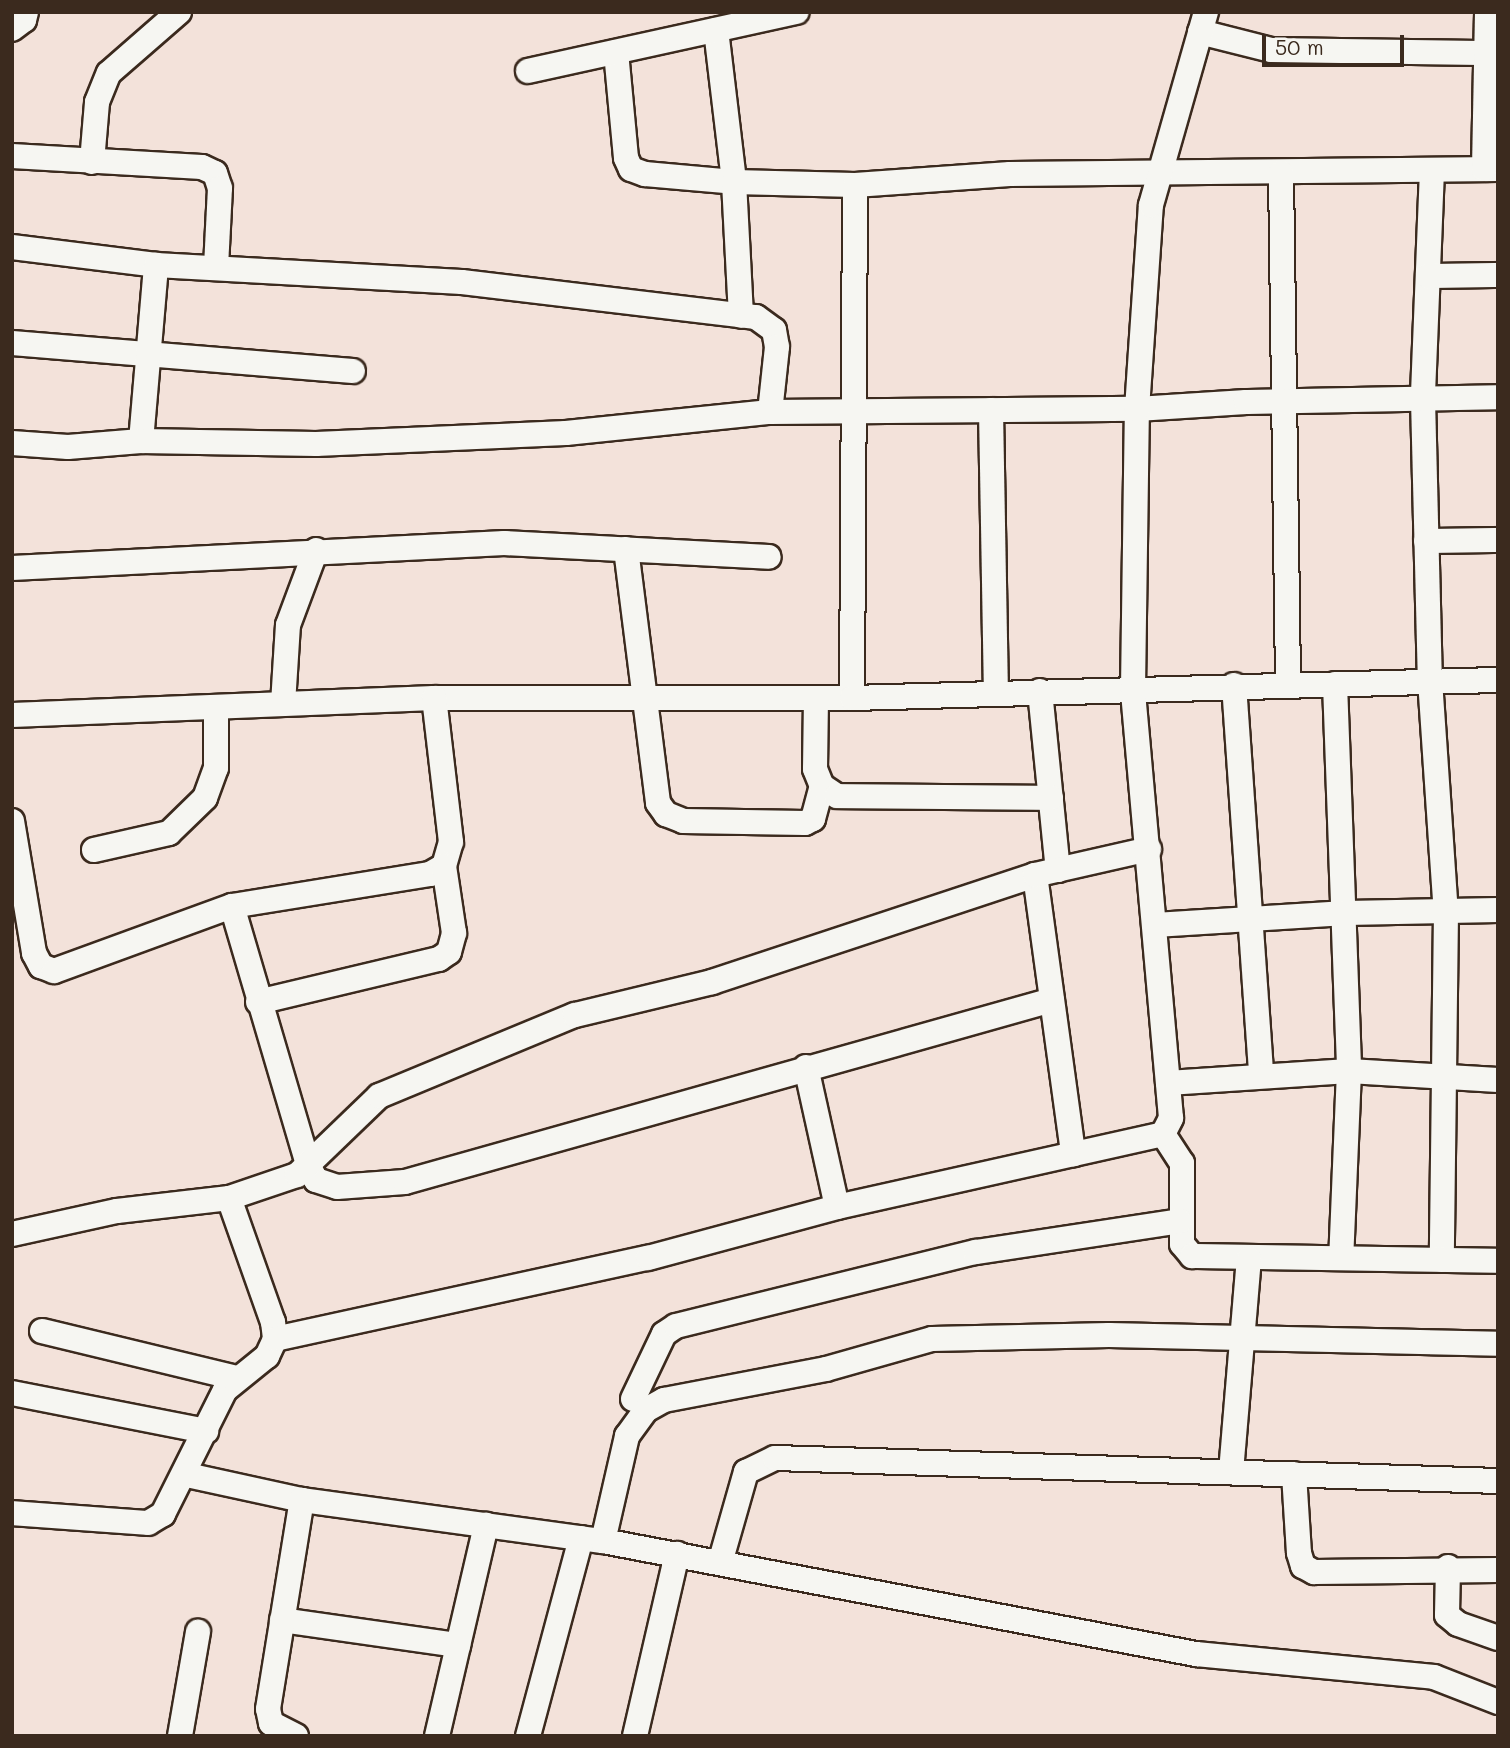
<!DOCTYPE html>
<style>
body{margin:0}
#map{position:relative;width:1510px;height:1748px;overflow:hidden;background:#f3e2da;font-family:Mali,sans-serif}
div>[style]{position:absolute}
.roads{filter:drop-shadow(2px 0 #3b2a1e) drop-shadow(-2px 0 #3b2a1e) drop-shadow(0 2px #3b2a1e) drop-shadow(0 -2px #3b2a1e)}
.minor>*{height:24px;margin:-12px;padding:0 12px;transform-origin:12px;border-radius:12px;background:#f6f6f2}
span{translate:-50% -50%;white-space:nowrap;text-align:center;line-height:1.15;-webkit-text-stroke:5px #f6f6f2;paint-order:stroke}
.frame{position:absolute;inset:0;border:14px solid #3b2a1e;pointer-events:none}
.scale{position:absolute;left:1262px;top:35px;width:142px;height:32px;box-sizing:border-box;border:4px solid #3b2a1e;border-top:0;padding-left:9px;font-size:21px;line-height:24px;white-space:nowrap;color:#3b2a1e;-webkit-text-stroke:5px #f6f6f2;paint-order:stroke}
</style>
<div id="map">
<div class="roads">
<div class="minor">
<i style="left:12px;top:29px;width:15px;rotate:-37deg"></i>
<i style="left:24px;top:20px;width:8px;rotate:-76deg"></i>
<i style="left:716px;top:30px;width:153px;rotate:83.2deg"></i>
<i style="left:734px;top:182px;width:134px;rotate:87deg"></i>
<i style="left:1200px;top:32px;width:73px;rotate:14.2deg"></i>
<i style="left:1271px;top:50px;width:227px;rotate:0.8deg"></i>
<i style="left:616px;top:52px;width:106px;rotate:84.6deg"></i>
<i style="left:626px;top:158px;width:12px;rotate:66deg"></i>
<i style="left:631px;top:169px;width:15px;rotate:20deg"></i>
<i style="left:645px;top:174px;width:89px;rotate:5.1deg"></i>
<i style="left:734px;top:182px;width:121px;rotate:1.4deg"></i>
<i style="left:855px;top:185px;width:155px;rotate:-4.1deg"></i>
<i style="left:1010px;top:174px;width:488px;rotate:-0.6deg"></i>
<i style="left:528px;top:71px;width:275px;rotate:-12.4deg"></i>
<i style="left:12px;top:156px;width:190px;rotate:3.3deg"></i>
<i style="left:202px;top:167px;width:14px;rotate:25deg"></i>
<i style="left:215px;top:173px;width:16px;rotate:72deg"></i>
<i style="left:220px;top:188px;width:80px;rotate:92.9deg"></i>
<i style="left:92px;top:162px;width:60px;rotate:-85.2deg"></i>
<i style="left:97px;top:102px;width:31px;rotate:-68deg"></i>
<i style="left:109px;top:73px;width:93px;rotate:-41.1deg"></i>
<i style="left:1484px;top:169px;width:157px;rotate:-88.9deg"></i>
<i style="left:1432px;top:170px;width:229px;rotate:92.3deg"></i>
<i style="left:1423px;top:399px;width:281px;rotate:88.6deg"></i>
<i style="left:1430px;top:680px;width:233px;rotate:86.1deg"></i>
<i style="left:1446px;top:912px;width:348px;rotate:90.7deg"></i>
<i style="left:1281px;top:173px;width:510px;rotate:89.21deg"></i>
<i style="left:12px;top:247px;width:145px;rotate:7.1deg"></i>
<i style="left:156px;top:265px;width:306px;rotate:3.2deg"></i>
<i style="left:462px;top:282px;width:296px;rotate:6.8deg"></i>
<i style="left:756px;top:317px;width:22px;rotate:36deg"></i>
<i style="left:774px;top:330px;width:17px;rotate:80deg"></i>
<i style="left:777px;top:347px;width:65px;rotate:96.1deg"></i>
<i style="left:1428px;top:276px;width:70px;rotate:-0.8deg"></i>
<i style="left:12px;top:343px;width:342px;rotate:4.7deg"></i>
<i style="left:991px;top:410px;width:283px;rotate:89deg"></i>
<i style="left:141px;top:441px;width:177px;rotate:-85.1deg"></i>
<i style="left:12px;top:443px;width:56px;rotate:4.1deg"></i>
<i style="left:68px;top:447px;width:73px;rotate:-4.7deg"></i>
<i style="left:141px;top:441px;width:175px;rotate:1deg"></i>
<i style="left:316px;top:444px;width:250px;rotate:-2.5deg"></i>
<i style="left:566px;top:433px;width:205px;rotate:-5.9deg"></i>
<i style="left:770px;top:412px;width:367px;rotate:-0.5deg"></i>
<i style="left:1137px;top:409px;width:109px;rotate:-3.7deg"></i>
<i style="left:1246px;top:402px;width:252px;rotate:-1.1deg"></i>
<i style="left:1426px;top:541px;width:72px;rotate:-0.8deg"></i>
<i style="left:626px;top:549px;width:256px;rotate:82.8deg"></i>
<i style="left:658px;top:803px;width:14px;rotate:54deg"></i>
<i style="left:666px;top:814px;width:18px;rotate:22deg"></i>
<i style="left:683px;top:821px;width:122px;rotate:0.9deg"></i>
<i style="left:805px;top:823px;width:9px;rotate:-27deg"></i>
<i style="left:813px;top:819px;width:34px;rotate:-75deg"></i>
<i style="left:12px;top:568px;width:493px;rotate:-2.9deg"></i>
<i style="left:504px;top:543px;width:265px;rotate:3deg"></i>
<i style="left:1335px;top:684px;width:387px;rotate:87.9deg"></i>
<i style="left:1349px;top:1071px;width:187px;rotate:92.4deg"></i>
<i style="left:1234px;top:685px;width:391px;rotate:86deg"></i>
<i style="left:1040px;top:691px;width:180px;rotate:84.3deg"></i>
<i style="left:816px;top:698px;width:71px;rotate:90.8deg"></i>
<i style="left:815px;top:769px;width:18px;rotate:68deg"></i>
<i style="left:822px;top:786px;width:18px;rotate:34deg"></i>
<i style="left:837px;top:796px;width:214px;rotate:0.5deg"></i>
<i style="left:852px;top:698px;width:513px;rotate:-89.66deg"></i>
<i style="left:283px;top:704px;width:79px;rotate:-86.4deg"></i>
<i style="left:288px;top:625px;width:80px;rotate:-69.5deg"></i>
<i style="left:12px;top:715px;width:422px;rotate:-2.3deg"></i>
<i style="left:434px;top:698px;width:418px"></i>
<i style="left:852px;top:698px;width:646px;rotate:-1.6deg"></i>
<i style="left:12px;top:821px;width:134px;rotate:80.5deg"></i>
<i style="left:34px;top:953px;width:15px;rotate:62deg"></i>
<i style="left:41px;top:966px;width:14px;rotate:21deg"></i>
<i style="left:54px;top:971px;width:189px;rotate:-20.1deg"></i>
<i style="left:232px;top:906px;width:201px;rotate:-9.2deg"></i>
<i style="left:430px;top:874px;width:16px;rotate:-30deg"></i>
<i style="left:444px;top:866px;width:25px;rotate:-74deg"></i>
<i style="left:451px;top:842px;width:145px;rotate:-96.7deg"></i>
<i style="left:94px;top:850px;width:77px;rotate:-12.8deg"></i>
<i style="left:169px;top:833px;width:50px;rotate:-44.2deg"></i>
<i style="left:205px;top:798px;width:32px;rotate:-70deg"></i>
<i style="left:216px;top:768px;width:61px;rotate:-90deg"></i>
<i style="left:1035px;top:875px;width:282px;rotate:82.2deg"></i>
<i style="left:232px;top:906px;width:270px;rotate:73.6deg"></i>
<i style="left:308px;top:1165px;width:17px;rotate:62deg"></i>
<i style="left:316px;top:1180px;width:22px;rotate:18deg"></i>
<i style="left:337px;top:1187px;width:68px;rotate:-4.2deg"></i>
<i style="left:405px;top:1182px;width:672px;rotate:-15.71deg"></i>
<i style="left:1155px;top:925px;width:191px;rotate:-3.6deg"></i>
<i style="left:1346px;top:913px;width:152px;rotate:-1.1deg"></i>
<i style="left:258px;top:1002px;width:186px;rotate:-13.4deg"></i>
<i style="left:439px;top:959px;width:12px;rotate:-35deg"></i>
<i style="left:449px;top:952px;width:20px;rotate:-75deg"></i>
<i style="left:454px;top:933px;width:68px;rotate:-98.5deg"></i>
<i style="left:806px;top:1067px;width:143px;rotate:77.5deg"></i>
<i style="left:1168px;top:1083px;width:181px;rotate:-3.8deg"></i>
<i style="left:1349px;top:1071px;width:149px;rotate:3.5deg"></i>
<i style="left:1163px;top:1134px;width:35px;rotate:57deg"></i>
<i style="left:1182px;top:1163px;width:81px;rotate:90deg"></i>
<i style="left:1182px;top:1244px;width:16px;rotate:50deg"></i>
<i style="left:1192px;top:1256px;width:306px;rotate:0.9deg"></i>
<i style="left:229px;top:1198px;width:72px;rotate:-18.7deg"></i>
<i style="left:297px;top:1175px;width:114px;rotate:-43.9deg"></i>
<i style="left:379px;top:1096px;width:212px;rotate:-22.5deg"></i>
<i style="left:575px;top:1015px;width:141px;rotate:-13.5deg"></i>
<i style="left:712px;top:982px;width:340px;rotate:-18.3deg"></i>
<i style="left:1035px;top:875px;width:117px;rotate:-12.8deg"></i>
<i style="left:12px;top:1234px;width:107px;rotate:-12.4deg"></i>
<i style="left:117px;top:1211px;width:113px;rotate:-6.6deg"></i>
<i style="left:229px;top:1198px;width:132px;rotate:70.5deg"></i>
<i style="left:273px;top:1322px;width:17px;rotate:83deg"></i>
<i style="left:275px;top:1339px;width:19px;rotate:115deg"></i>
<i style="left:267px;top:1356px;width:54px;rotate:141deg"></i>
<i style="left:225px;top:1390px;width:139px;rotate:116.6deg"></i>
<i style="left:163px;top:1514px;width:17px;rotate:149deg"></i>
<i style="left:148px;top:1523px;width:136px;rotate:-175.8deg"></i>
<i style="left:42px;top:1331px;width:200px;rotate:13.6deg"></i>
<i style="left:275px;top:1339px;width:382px;rotate:-12.3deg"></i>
<i style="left:648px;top:1258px;width:196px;rotate:-15.1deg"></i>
<i style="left:837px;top:1207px;width:334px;rotate:-12.6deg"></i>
<i style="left:1163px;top:1134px;width:18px;rotate:-63deg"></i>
<i style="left:1171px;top:1118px;width:431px;rotate:-95.1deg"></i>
<i style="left:1133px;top:689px;width:280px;rotate:-89.2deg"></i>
<i style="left:1137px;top:409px;width:204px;rotate:-86.1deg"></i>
<i style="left:1151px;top:205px;width:201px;rotate:-74.1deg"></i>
<i style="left:12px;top:1393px;width:198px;rotate:11.1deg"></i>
<i style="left:633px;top:1399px;width:72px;rotate:-64.5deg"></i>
<i style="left:664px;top:1334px;width:14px;rotate:-34deg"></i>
<i style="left:676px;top:1326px;width:309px;rotate:-13.9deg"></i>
<i style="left:976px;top:1252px;width:206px;rotate:-8.6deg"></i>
<i style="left:1231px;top:1472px;width:214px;rotate:-85.2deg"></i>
<i style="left:1294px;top:1474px;width:79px;rotate:86.4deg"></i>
<i style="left:1299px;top:1553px;width:14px;rotate:73deg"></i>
<i style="left:1303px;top:1566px;width:13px;rotate:29deg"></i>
<i style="left:1314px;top:1572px;width:184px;rotate:-0.6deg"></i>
<i style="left:187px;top:1475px;width:118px;rotate:12.3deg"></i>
<i style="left:302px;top:1500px;width:304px;rotate:7.8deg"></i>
<i style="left:603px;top:1541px;width:604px;rotate:10.79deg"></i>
<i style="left:1196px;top:1654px;width:239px;rotate:5.5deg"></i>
<i style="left:1434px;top:1677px;width:69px;rotate:21.3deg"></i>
<i style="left:603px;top:1541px;width:108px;rotate:-77.1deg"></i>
<i style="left:627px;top:1436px;width:32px;rotate:-54deg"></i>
<i style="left:646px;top:1410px;width:21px;rotate:-29deg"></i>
<i style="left:664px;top:1400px;width:165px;rotate:-10.8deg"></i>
<i style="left:826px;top:1369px;width:110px;rotate:-15.8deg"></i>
<i style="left:932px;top:1339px;width:177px;rotate:-1.3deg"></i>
<i style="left:1109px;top:1335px;width:389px;rotate:1.3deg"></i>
<i style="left:720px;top:1563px;width:95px;rotate:-74.1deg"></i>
<i style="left:746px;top:1472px;width:32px;rotate:-26deg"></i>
<i style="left:775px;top:1458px;width:723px;rotate:1.82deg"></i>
<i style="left:1448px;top:1567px;width:48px;rotate:91.2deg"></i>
<i style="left:1447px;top:1615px;width:14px;rotate:39deg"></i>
<i style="left:1458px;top:1624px;width:42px;rotate:19.3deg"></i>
<i style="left:282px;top:1620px;width:178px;rotate:8.1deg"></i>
<i style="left:180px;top:1736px;width:106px;rotate:-80.2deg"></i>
<i style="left:296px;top:1736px;width:28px;rotate:-153deg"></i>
<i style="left:271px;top:1723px;width:14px;rotate:-102deg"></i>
<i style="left:268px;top:1709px;width:212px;rotate:-80.8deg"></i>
<i style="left:437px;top:1736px;width:217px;rotate:-76.9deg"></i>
<i style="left:528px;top:1736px;width:205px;rotate:-75deg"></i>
<i style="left:635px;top:1736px;width:187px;rotate:-77deg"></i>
</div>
</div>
<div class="frame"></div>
<div class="scale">50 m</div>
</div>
